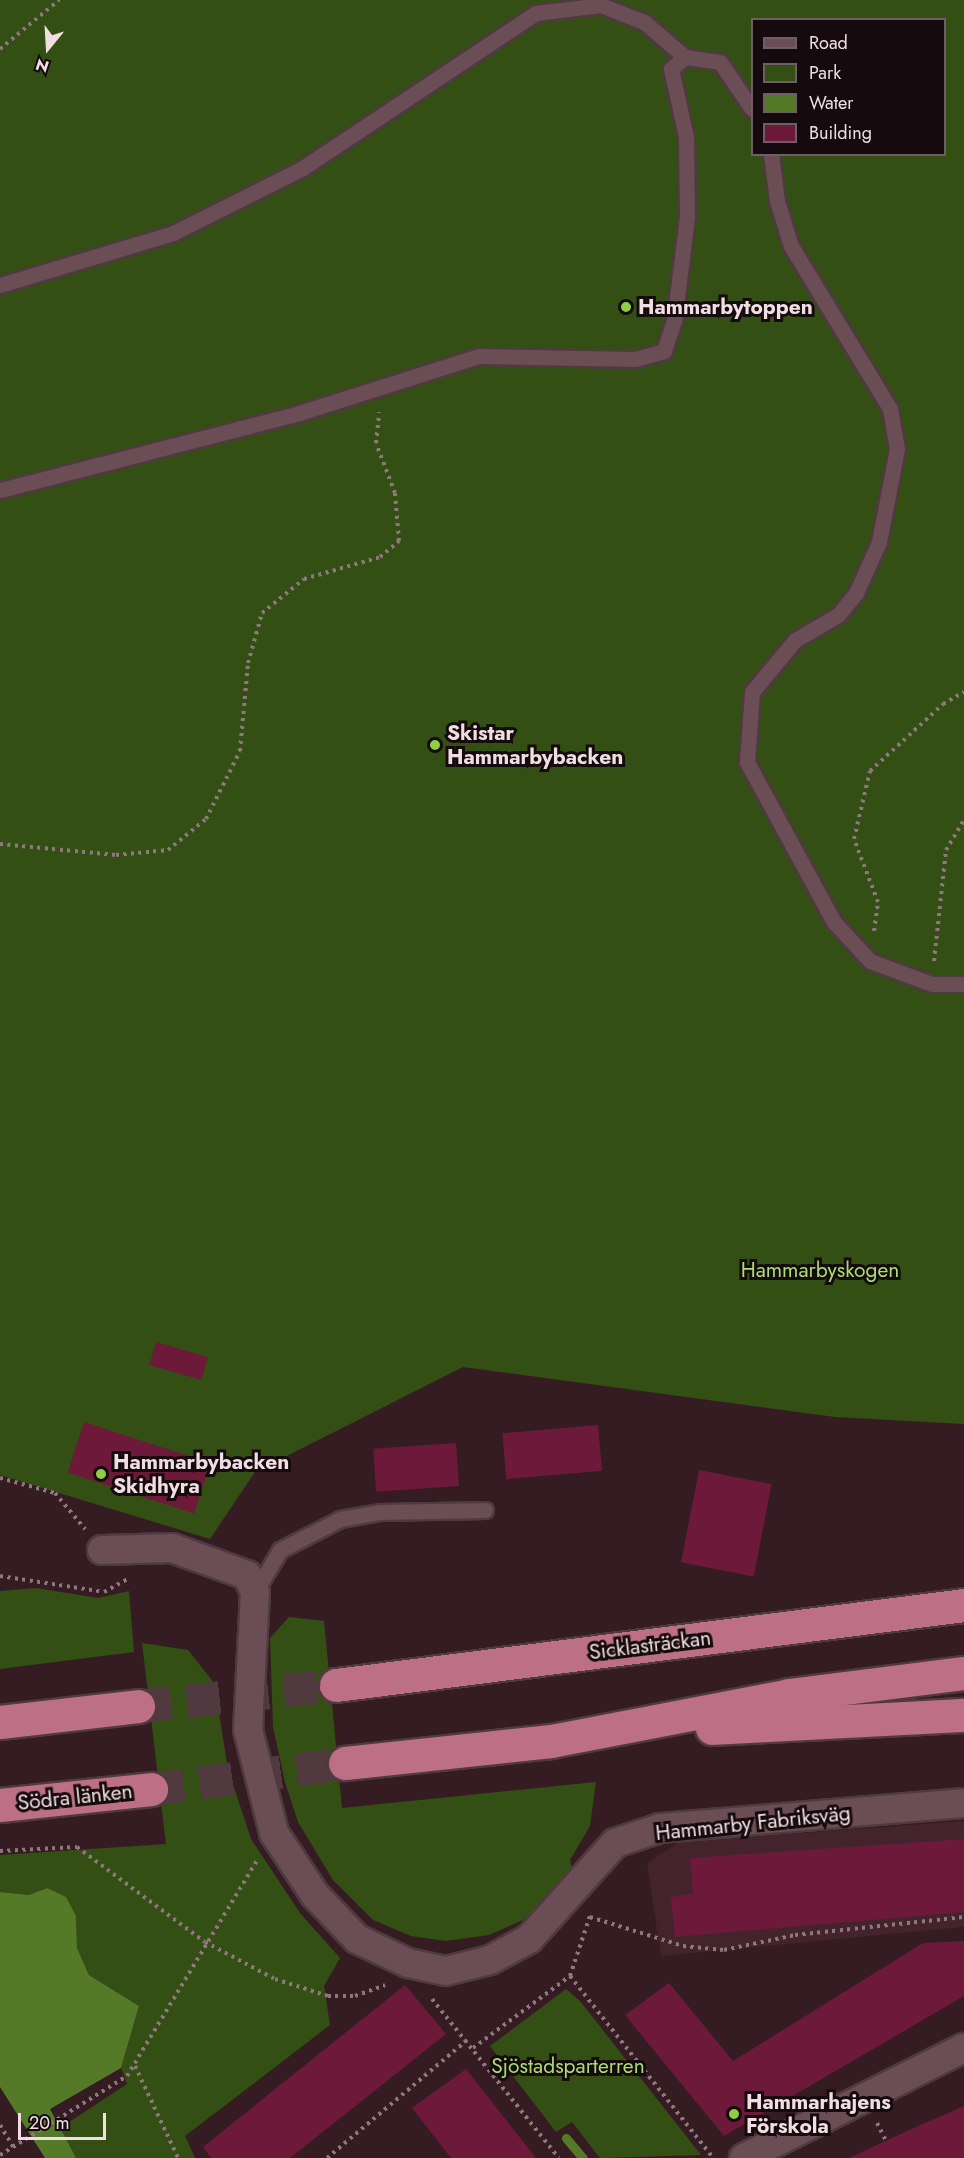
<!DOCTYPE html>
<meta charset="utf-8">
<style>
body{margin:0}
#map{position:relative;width:964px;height:2158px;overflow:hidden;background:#351c23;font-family:Jost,sans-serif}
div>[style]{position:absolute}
.built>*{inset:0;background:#43232c}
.green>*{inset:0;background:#344f13}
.water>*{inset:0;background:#547a28}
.stream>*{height:9px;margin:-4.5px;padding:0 4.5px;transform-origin:4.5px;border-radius:4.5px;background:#547a28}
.building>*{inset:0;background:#6d1a3a;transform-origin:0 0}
.highway-tunnel>*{height:33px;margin-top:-16.5px;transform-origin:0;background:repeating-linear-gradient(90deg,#513940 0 33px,transparent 0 49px)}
.path>*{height:4px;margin-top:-2px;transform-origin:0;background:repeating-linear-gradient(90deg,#8e787d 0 3px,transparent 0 7.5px)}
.roads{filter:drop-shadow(2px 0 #4f3a40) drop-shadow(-2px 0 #4f3a40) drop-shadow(0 2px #4f3a40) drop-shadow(0 -2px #4f3a40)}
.lane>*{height:15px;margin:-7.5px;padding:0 7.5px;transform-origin:7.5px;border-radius:7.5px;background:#6a4d55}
.street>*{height:28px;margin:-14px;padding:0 14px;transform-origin:14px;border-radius:14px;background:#6a4d55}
.highway>*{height:33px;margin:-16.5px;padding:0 16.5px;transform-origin:16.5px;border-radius:16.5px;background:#bd6f86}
.dots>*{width:16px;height:16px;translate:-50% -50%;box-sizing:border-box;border:3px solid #150a0d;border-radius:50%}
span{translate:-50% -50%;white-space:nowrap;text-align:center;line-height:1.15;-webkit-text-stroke:6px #150a0d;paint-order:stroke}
.poi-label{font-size:21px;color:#f0dee2;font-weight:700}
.left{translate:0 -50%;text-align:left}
.park-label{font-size:21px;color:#a9de73}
.street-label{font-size:21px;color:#f0dee2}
.legend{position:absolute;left:751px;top:18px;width:195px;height:138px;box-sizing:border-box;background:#150a0d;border:2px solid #6d5f62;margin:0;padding:8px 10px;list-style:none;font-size:18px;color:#f0dee2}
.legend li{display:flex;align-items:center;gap:12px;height:30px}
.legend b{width:30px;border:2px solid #6d5f62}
.north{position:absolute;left:18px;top:18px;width:60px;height:60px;-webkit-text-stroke:4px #150a0d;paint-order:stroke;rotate:198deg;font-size:16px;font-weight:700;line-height:24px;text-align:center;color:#f0dee2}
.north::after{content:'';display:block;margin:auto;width:21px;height:27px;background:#f0dee2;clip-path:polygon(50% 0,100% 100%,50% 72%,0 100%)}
.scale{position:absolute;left:18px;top:2113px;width:88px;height:27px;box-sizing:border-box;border:3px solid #f0dee2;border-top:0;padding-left:8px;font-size:18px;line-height:21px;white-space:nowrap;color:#f0dee2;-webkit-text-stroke:4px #150a0d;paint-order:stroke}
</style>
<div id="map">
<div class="built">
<i style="clip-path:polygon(964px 1821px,964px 1927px,661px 1956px,647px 1863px,679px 1842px)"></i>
</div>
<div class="green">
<i style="clip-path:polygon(evenodd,0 0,964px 0,964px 1424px,835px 1417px,463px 1367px,255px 1472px,210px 1539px,0 1475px,0 0,752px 20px,944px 20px,944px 154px,752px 154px,752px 20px)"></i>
<i style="clip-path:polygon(36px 1588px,98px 1598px,129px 1591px,134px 1652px,0 1669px,0 1591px)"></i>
<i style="clip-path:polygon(289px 1617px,324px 1621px,342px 1808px,596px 1782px,590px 1826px,570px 1860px,573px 1874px,523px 1920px,489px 1935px,446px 1941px,411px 1936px,373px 1920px,333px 1880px,298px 1822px,285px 1782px,273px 1727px,270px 1638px)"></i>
<i style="clip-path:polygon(142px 1643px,188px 1650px,214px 1683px,228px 1769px,251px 1839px,300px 1913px,340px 1958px,324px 1986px,330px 2025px,185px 2136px,195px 2158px,76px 2158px,57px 2130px,127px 2084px,121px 2068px,139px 2006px,89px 1975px,77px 1948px,76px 1916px,47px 1888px,29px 1895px,0 1892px,0 1855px,166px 1844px)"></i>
<i style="clip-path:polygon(566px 1989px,580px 2001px,701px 2155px,600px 2158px,572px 2122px,556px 2132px,490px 2046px)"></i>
</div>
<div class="water">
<i style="clip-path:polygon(47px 1888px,66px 1897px,76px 1916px,77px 1948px,89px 1975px,139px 2006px,121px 2068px,50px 2109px,76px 2158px,45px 2158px,0 2087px,0 1892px,29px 1895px)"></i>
</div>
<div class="stream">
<i style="left:566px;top:2138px;width:26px;rotate:50deg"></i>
</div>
<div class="building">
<i style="left:156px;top:1342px;width:54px;height:24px;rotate:16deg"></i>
<i style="left:84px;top:1422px;width:133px;height:53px;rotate:18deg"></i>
<i style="left:598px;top:1425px;width:46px;height:96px;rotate:85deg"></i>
<i style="left:456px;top:1443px;width:43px;height:83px;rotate:86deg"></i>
<i style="left:699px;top:1470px;width:74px;height:94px;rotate:11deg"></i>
<i style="clip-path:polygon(964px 1839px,964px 1912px,675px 1937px,671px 1897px,693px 1894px,690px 1858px)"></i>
<i style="clip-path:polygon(964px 1941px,964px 1996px,724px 2136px,625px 2015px,669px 1983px,733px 2061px,923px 1943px)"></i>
<i style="clip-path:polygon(405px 1985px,446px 2034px,290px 2158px,211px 2158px,203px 2147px)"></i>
<i style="clip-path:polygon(466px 2069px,536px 2158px,451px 2158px,412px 2108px)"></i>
<i style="clip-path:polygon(964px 2106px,964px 2158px,849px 2158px,905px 2132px)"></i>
</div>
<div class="highway-tunnel">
<i style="left:138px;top:1706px;width:199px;rotate:-6.1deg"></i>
<i style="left:151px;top:1789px;width:196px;rotate:-7.6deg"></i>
</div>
<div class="path">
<i style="left:0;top:49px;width:77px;rotate:-39.7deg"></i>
<i style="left:0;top:844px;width:117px;rotate:5.4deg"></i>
<i style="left:116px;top:855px;width:52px;rotate:-5.5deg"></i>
<i style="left:168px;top:850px;width:49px;rotate:-39.2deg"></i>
<i style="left:206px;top:819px;width:76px;rotate:-63.4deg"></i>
<i style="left:240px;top:751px;width:88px;rotate:-84.8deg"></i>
<i style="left:248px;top:663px;width:52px;rotate:-74.4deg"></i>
<i style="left:262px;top:613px;width:54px;rotate:-39deg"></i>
<i style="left:304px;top:579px;width:79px;rotate:-16.1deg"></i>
<i style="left:380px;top:557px;width:25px;rotate:-40deg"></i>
<i style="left:399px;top:541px;width:48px;rotate:-94.8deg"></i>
<i style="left:395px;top:493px;width:53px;rotate:-110.8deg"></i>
<i style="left:376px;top:443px;width:31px;rotate:-84deg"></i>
<i style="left:874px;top:931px;width:29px;rotate:-82deg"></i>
<i style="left:878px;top:902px;width:67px;rotate:-110.9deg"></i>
<i style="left:854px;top:839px;width:70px;rotate:-76.8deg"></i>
<i style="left:870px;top:771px;width:99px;rotate:-42.5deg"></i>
<i style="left:943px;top:704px;width:24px;rotate:-30deg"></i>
<i style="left:934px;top:961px;width:112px;rotate:-83.8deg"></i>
<i style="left:946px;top:850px;width:35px;rotate:-59deg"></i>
<i style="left:0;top:1478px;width:57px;rotate:15.3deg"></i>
<i style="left:55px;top:1493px;width:47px;rotate:50.2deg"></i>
<i style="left:0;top:1576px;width:105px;rotate:8.7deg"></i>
<i style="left:104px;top:1592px;width:26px;rotate:-29deg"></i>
<i style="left:0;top:1851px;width:77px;rotate:-3deg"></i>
<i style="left:77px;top:1847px;width:159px;rotate:36.6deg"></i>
<i style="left:205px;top:1942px;width:79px;rotate:27.9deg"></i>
<i style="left:275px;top:1979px;width:56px;rotate:17.8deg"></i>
<i style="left:328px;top:1996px;width:27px"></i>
<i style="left:355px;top:1996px;width:32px;rotate:-20deg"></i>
<i style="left:590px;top:1917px;width:97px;rotate:17.3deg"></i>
<i style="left:683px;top:1946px;width:41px;rotate:5.6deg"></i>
<i style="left:724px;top:1950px;width:73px;rotate:-11.9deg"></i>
<i style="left:795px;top:1935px;width:170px;rotate:-6.1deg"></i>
<i style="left:570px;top:1976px;width:231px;rotate:51.8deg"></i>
<i style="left:432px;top:1999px;width:203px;rotate:51.4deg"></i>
<i style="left:473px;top:2048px;width:121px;rotate:-36.6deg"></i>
<i style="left:570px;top:1976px;width:63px;rotate:-71.6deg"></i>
<i style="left:135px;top:2066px;width:102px;rotate:64.9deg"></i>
<i style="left:877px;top:2123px;width:20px;rotate:63deg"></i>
<i style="left:0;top:2125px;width:26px;rotate:59deg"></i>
<i style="left:0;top:2155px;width:150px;rotate:-31.9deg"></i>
<i style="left:127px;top:2076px;width:253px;rotate:-58.9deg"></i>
<i style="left:327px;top:2158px;width:183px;rotate:-40.1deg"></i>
</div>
<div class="roads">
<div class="lane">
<i style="left:771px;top:154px;width:47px;rotate:82.7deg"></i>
<i style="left:777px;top:201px;width:47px;rotate:72.7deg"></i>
<i style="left:791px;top:246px;width:191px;rotate:58.7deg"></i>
<i style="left:890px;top:409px;width:41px;rotate:80.1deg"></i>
<i style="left:897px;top:449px;width:95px;rotate:101deg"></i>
<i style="left:879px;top:542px;width:56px;rotate:114.3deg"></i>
<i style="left:856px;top:593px;width:28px;rotate:129deg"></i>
<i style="left:838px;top:615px;width:50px;rotate:149.8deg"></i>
<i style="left:795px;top:640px;width:67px;rotate:129.6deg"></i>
<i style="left:752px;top:692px;width:70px;rotate:94.1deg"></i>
<i style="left:747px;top:762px;width:182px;rotate:61.5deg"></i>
<i style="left:834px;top:922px;width:53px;rotate:47.3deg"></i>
<i style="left:870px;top:961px;width:66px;rotate:20.4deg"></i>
<i style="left:932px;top:984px;width:32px"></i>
<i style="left:0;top:285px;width:181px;rotate:-16.7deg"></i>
<i style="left:173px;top:233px;width:143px;rotate:-26.6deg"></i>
<i style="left:301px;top:169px;width:282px;rotate:-33.6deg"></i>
<i style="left:536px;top:13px;width:65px;rotate:-7deg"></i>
<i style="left:601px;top:5px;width:46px;rotate:21.6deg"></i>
<i style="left:644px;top:22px;width:54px;rotate:40.5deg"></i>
<i style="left:0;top:490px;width:309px;rotate:-14.4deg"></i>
<i style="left:299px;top:413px;width:189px;rotate:-17.6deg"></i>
<i style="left:479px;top:356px;width:156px;rotate:1.1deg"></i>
<i style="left:635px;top:359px;width:30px;rotate:-15deg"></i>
<i style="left:664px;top:351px;width:32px;rotate:-72deg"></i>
<i style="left:674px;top:321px;width:106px;rotate:-82.9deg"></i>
<i style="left:687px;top:216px;width:79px;rotate:-90.7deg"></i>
<i style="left:686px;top:137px;width:70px;rotate:-102.4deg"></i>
<i style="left:671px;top:69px;width:18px;rotate:-41deg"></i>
<i style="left:685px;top:57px;width:35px;rotate:8deg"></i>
<i style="left:720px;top:62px;width:57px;rotate:55.8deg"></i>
<i style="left:255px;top:1592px;width:49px;rotate:-59.2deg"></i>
<i style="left:280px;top:1550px;width:68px;rotate:-27.3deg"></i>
<i style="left:340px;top:1519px;width:41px;rotate:-9.9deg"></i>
<i style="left:380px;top:1512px;width:105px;rotate:-1.1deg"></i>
</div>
<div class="street">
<i style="left:102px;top:1550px;width:70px;rotate:-1.6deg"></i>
<i style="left:172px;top:1548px;width:80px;rotate:19.8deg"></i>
<i style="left:247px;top:1575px;width:19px;rotate:65deg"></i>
<i style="left:255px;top:1592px;width:138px;rotate:92.9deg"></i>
<i style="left:248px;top:1730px;width:106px;rotate:75.8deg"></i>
<i style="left:274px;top:1833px;width:74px;rotate:56.5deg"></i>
<i style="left:315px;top:1895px;width:61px;rotate:46.3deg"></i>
<i style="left:357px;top:1939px;width:56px;rotate:25.2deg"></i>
<i style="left:408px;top:1963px;width:39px;rotate:12deg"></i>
<i style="left:446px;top:1971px;width:45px;rotate:-14deg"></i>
<i style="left:490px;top:1960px;width:44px;rotate:-28.3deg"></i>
<i style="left:529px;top:1939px;width:129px;rotate:-48.1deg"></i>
<i style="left:615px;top:1843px;width:47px;rotate:-18.4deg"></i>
<i style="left:660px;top:1828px;width:305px;rotate:-4.7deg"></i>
<i style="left:744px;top:2158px;width:246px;rotate:-26.6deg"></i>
</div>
<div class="highway">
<i style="left:336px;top:1685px;width:633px;rotate:-7.26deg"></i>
<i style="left:0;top:1722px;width:139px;rotate:-6.6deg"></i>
<i style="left:712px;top:1728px;width:252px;rotate:-3deg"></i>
<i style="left:345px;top:1763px;width:207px;rotate:-6.1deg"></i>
<i style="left:551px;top:1741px;width:242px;rotate:-10.9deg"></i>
<i style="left:789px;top:1695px;width:176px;rotate:-7.2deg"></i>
<i style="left:0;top:1805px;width:152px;rotate:-6deg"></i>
</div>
</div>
<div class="dots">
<i style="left:626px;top:307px;background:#8fcd42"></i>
<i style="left:435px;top:745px;background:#8fcd42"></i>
<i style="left:101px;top:1474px;background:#8fcd42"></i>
<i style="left:734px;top:2114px;background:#8fcd42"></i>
</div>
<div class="poi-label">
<span class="left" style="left:638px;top:307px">Hammarbytoppen</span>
<span class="left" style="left:447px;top:745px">Skistar<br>Hammarbybacken</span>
<span class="left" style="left:113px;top:1474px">Hammarbybacken<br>Skidhyra</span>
<span class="left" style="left:746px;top:2114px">Hammarhajens<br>Förskola</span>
</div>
<div class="park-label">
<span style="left:820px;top:1270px">Hammarbyskogen</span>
<span style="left:568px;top:2066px">Sjöstadsparterren</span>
</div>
<div class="street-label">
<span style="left:650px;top:1645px;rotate:-7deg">Sicklasträckan</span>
<span style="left:75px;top:1797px;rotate:-6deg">Södra länken</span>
<span style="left:753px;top:1823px;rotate:-6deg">Hammarby Fabriksväg</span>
</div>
<ul class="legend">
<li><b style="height:8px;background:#6a4d55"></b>Road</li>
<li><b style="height:16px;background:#344f13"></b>Park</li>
<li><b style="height:16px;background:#547a28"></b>Water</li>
<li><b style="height:16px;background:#6d1a3a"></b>Building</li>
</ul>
<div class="north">N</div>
<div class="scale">20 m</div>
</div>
